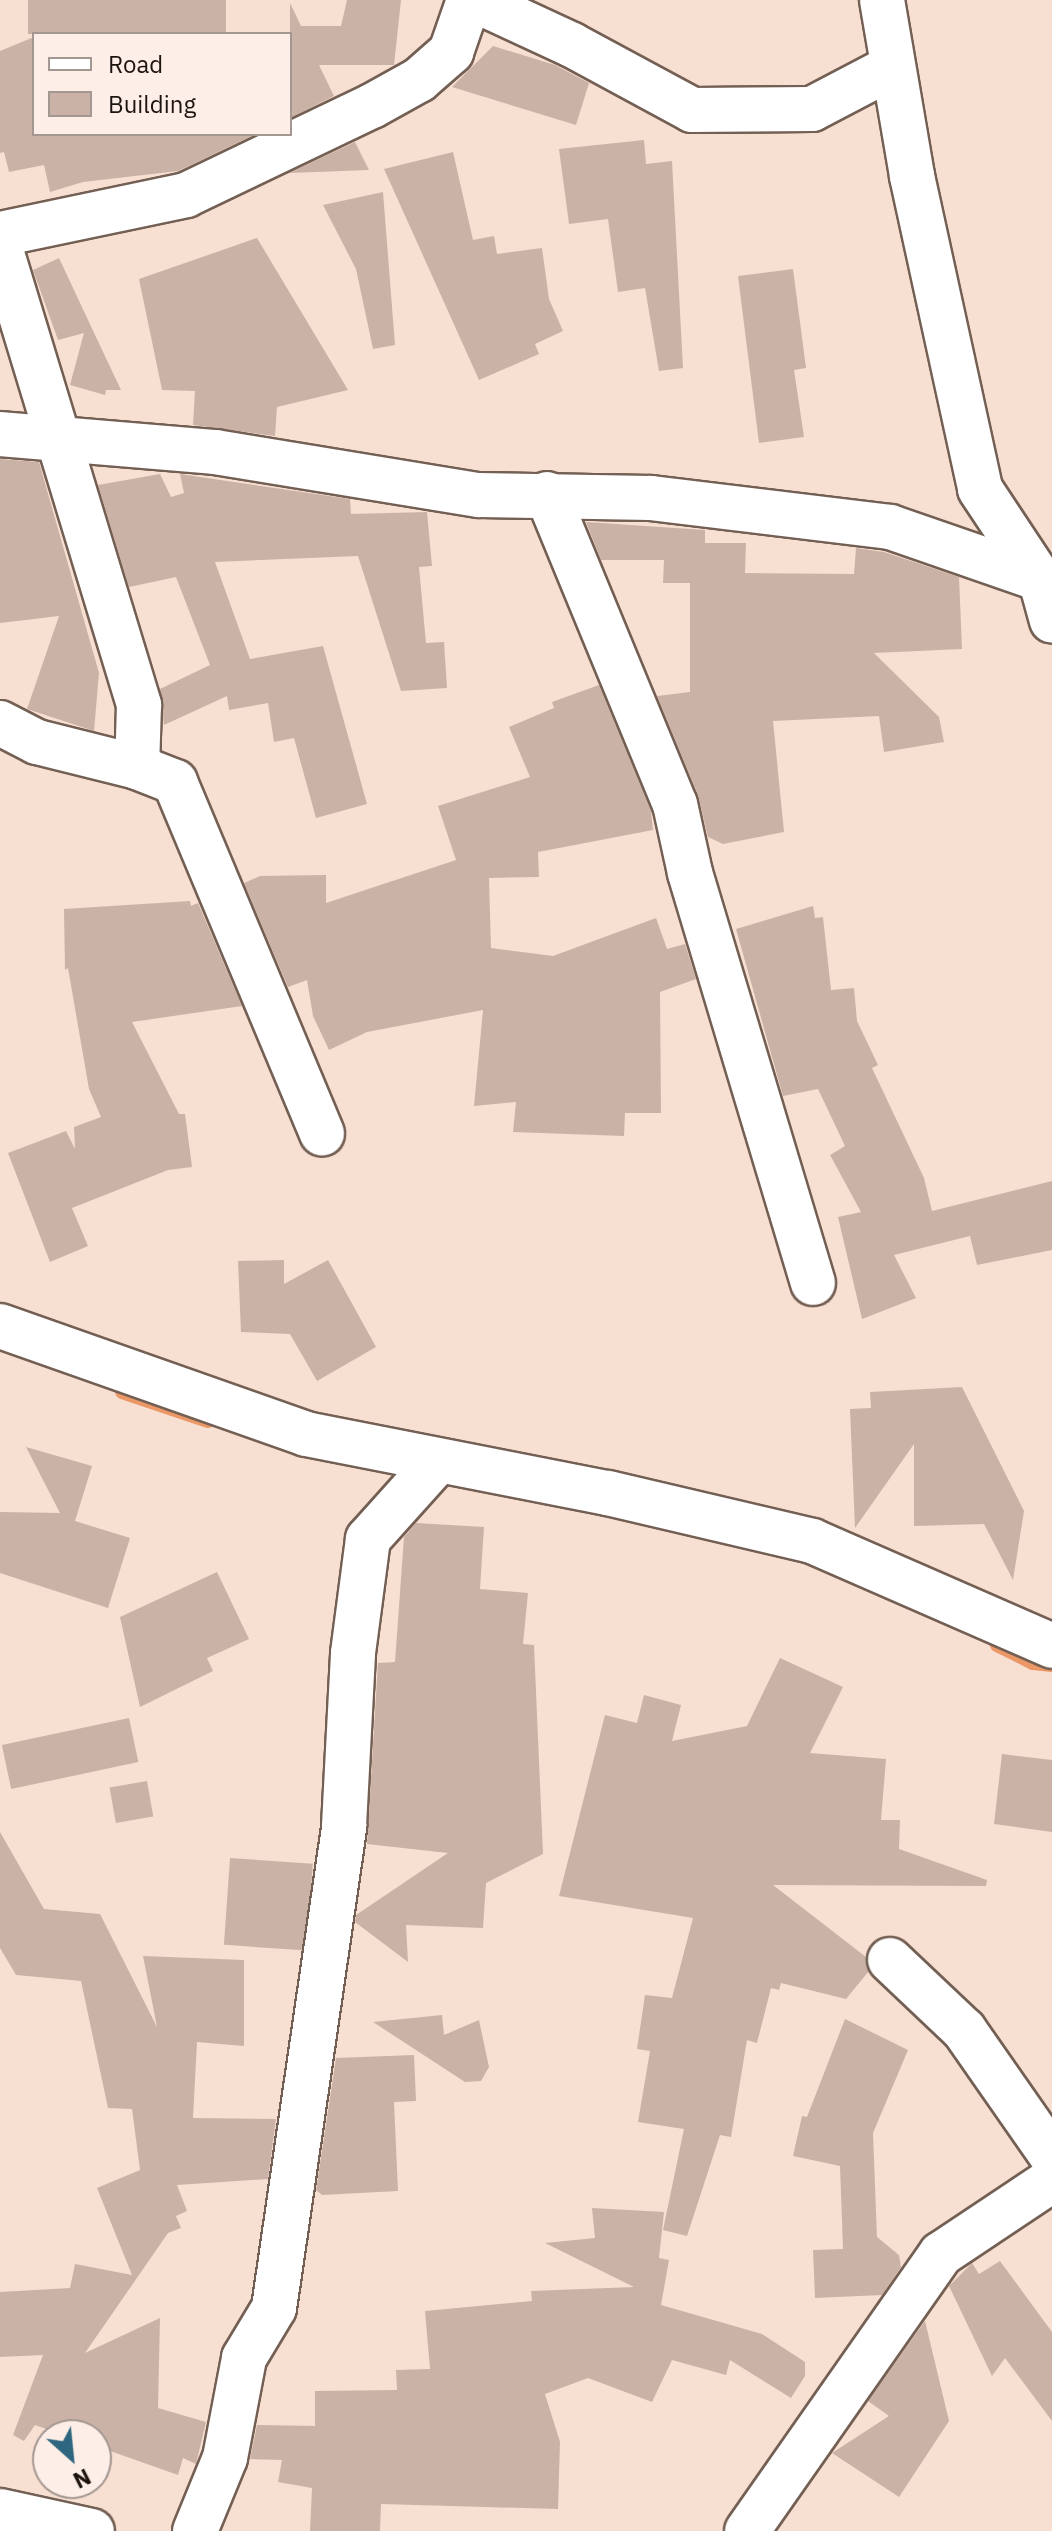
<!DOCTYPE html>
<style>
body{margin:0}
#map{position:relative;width:1052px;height:2531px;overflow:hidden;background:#f7dfd2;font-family:"IBM Plex Sans",sans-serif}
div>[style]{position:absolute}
.stream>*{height:14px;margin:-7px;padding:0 7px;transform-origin:7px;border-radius:7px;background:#eb9766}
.building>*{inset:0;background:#cab3a6;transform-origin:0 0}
.roads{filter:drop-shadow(2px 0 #735f53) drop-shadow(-2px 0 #735f53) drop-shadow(0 2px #735f53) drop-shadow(0 -2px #735f53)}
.street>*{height:44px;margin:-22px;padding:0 22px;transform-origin:22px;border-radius:22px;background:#fff}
span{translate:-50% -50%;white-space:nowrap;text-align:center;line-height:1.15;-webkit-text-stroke:7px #fdefe7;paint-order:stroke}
.legend{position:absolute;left:32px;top:32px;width:260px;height:104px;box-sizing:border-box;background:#fdefe7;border:2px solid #a39791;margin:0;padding:10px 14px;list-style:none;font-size:24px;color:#1d1410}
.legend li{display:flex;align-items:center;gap:16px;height:40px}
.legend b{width:40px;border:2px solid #a39791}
.north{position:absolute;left:32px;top:2419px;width:80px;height:80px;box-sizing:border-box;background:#fdefe7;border:2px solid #a39791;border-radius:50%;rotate:153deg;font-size:22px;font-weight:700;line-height:32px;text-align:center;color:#1d1410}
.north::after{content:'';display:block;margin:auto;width:28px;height:36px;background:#2e6680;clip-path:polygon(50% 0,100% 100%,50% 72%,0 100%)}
</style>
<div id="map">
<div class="stream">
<i style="left:122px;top:1392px;width:91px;rotate:18.6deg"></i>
<i style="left:997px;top:1645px;width:40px;rotate:26.6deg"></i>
<i style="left:1033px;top:1663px;width:19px;rotate:6deg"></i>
</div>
<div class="building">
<i style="left:28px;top:0;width:198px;height:34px"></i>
<i style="clip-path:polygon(347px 0,401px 0,394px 65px,319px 65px,334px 96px,290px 118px,290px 3px,301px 26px,341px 26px)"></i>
<i style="clip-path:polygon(34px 37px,34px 134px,256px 134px,178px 171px,83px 182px,50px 192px,44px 165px,9px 172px,4px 152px,0 153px,0 51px)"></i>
<i style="clip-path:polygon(493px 46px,555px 65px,589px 83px,576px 125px,452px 87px)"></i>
<i style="clip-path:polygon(644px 140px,646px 164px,672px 161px,683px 368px,659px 371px,645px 288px,618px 292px,608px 219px,569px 224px,559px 149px)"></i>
<i style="clip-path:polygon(355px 142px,369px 170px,289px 173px)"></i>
<i style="clip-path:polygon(453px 152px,473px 240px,494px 236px,497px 254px,542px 248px,549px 299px,563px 331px,535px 344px,539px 354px,479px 380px,384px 169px)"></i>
<i style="clip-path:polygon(383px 192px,395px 345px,373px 349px,356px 269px,323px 205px)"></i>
<i style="clip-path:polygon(257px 238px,348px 390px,277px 407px,275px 436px,193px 425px,195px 391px,162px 390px,139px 279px)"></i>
<i style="clip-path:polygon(59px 258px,88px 320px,121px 390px,106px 390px,105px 395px,70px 385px,84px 333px,58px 340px,33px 270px)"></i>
<i style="clip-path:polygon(793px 269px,806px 368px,794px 370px,804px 437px,759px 443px,738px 276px)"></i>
<i style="clip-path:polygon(0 459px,39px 462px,99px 673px,94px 731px,27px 709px,59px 616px,0 623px)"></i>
<i style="clip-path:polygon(160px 474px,171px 497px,184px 493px,180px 474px,350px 499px,351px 514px,427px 512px,432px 566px,419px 567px,426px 643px,444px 642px,447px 688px,401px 691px,358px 556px,215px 562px,250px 659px,323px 646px,367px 804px,316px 818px,294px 738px,274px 742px,268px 703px,229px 710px,227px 696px,164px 725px,160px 689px,210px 665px,176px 577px,129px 587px,98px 485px)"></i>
<i style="clip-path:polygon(586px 522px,705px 530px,705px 543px,746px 543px,745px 573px,854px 574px,856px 548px,884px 552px,959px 577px,962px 649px,874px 653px,939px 717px,944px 742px,884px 752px,879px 716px,773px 721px,784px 832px,723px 844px,708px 837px,698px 795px,657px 696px,690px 692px,690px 583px,663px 583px,664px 560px,601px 560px)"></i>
<i style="clip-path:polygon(599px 685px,651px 811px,653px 830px,538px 852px,539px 877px,489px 878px,491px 948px,553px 956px,656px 918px,667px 949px,685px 944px,696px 979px,660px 992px,661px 1113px,625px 1113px,624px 1136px,513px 1132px,516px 1102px,474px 1106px,483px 1010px,367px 1032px,329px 1050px,313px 1016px,307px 980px,288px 987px,244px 883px,260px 876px,326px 875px,326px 903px,456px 860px,438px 806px,530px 777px,509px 727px,554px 708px,552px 702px)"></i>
<i style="clip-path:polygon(190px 901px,191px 906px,198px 903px,242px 1006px,132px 1022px,179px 1114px,185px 1114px,192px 1167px,168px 1170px,72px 1208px,88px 1246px,50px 1262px,8px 1153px,66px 1131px,75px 1149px,74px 1127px,101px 1117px,89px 1089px,68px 968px,65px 970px,64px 909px)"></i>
<i style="clip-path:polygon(813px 906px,815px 918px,823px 917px,831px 990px,854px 988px,857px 1021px,878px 1065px,872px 1068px,924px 1178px,932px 1211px,1052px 1181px,1052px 1250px,977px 1265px,970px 1236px,894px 1255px,916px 1298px,862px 1319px,838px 1217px,861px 1212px,830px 1155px,845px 1146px,818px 1089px,783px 1096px,736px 929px)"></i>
<i style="clip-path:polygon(284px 1260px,284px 1284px,328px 1260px,376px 1347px,317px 1381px,290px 1334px,241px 1332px,238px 1261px)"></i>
<i style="clip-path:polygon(962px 1387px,1024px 1511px,1013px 1580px,984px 1524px,914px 1526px,914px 1444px,855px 1528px,850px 1409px,871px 1408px,870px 1392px)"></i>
<i style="clip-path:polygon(26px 1447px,92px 1466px,75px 1521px,130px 1538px,108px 1608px,0 1573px,0 1512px,60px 1513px)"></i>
<i style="clip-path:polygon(416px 1523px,484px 1527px,480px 1589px,528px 1593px,523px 1644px,534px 1645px,543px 1854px,486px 1883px,483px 1928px,406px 1925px,408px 1962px,355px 1922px,356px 1915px,448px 1853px,367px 1844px,378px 1663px,395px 1662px,404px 1537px)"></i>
<i style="clip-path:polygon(217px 1572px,249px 1639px,207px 1658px,213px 1671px,140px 1707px,120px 1617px)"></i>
<i style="clip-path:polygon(780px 1658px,843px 1687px,810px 1753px,886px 1759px,881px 1820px,900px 1820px,899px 1849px,987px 1880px,986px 1886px,773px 1885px,866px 1957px,869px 1971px,846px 1999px,781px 1983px,779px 1990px,771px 1988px,757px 2043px,747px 2040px,731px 2137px,720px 2135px,687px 2236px,663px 2230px,684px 2129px,638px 2122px,650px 2051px,637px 2049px,645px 1995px,672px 1998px,693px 1918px,559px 1896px,605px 1715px,637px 1723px,644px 1695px,681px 1705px,672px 1741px,747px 1726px)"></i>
<i style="left:129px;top:1718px;width:45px;height:130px;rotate:78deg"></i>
<i style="clip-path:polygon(1002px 1754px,1052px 1760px,1052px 1832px,994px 1824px)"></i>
<i style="left:147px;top:1781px;width:36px;height:38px;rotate:80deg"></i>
<i style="clip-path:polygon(0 1832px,44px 1909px,100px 1914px,157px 2027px,143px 1956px,244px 1960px,244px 2046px,197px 2042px,193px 2118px,276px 2119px,268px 2179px,177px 2185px,187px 2211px,176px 2216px,181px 2228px,168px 2233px,85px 2353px,160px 2318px,158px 2408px,206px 2422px,196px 2464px,183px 2458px,178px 2475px,96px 2446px,96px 2435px,63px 2435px,35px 2425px,24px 2441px,13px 2435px,43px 2355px,0 2357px,0 2292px,70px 2288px,75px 2264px,132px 2275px,97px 2188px,140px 2170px,132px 2109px,108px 2108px,81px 1981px,16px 1975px,0 1948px)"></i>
<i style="left:230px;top:1858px;width:83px;height:87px;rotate:4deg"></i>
<i style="clip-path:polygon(442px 2015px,444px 2035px,479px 2020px,489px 2067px,481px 2081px,465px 2082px,373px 2022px)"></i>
<i style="clip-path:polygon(845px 2019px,908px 2050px,873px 2133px,877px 2237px,899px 2255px,901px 2267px,882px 2295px,815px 2298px,813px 2250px,843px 2249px,840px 2166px,793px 2156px,802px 2116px,807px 2117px)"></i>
<i style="clip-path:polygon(414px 2055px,416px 2101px,394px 2102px,398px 2191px,322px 2195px,316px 2190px,336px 2058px)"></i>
<i style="clip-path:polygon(592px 2208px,664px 2212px,659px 2258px,669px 2260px,661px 2305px,762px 2334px,805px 2362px,805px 2376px,791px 2398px,730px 2360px,726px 2375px,672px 2360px,652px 2402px,588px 2378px,545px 2394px,560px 2442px,558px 2509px,381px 2504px,380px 2531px,310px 2531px,312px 2488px,278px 2482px,282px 2460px,250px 2459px,257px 2425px,315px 2426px,315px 2391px,397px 2390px,396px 2370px,430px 2369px,425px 2311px,532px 2301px,531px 2291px,634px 2287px,545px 2243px,595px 2238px)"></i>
<i style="clip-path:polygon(1000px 2261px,1052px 2332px,1052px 2421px,1005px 2358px,992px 2376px,949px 2286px,972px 2263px,979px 2274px)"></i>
<i style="clip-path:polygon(925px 2321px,949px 2421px,899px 2497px,832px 2453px,889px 2416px,868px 2401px)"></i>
</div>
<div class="roads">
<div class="street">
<i style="left:475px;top:0;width:107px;rotate:24.9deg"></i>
<i style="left:572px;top:45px;width:136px;rotate:28.4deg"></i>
<i style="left:692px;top:110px;width:120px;rotate:-0.5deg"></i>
<i style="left:812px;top:109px;width:90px;rotate:-27.7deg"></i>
<i style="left:882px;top:0;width:179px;rotate:80.3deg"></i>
<i style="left:912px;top:176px;width:320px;rotate:77.7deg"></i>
<i style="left:980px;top:489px;width:110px;rotate:56.5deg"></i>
<i style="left:1041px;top:581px;width:41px;rotate:74.6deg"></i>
<i style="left:0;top:234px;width:190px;rotate:-11.8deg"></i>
<i style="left:186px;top:195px;width:206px;rotate:-25.6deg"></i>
<i style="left:372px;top:106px;width:54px;rotate:-29deg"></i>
<i style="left:419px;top:80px;width:43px;rotate:-41.2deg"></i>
<i style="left:451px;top:52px;width:55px;rotate:-70.9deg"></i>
<i style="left:0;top:247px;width:479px;rotate:73.1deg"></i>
<i style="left:139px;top:705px;width:62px;rotate:91.8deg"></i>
<i style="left:137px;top:767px;width:41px;rotate:21.5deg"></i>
<i style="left:175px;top:782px;width:381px;rotate:67.3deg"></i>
<i style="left:0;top:434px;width:216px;rotate:4.8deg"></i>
<i style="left:215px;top:452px;width:267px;rotate:9.3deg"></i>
<i style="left:479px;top:495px;width:172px;rotate:1deg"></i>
<i style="left:651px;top:498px;width:241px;rotate:6.9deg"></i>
<i style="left:890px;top:527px;width:171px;rotate:19.1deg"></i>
<i style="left:547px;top:494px;width:335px;rotate:67.6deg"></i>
<i style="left:675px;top:804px;width:71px;rotate:77.7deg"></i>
<i style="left:690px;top:873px;width:428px;rotate:73.3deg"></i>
<i style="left:0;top:723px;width:42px;rotate:27.2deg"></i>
<i style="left:37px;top:742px;width:103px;rotate:14deg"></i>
<i style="left:0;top:1326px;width:324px;rotate:19.4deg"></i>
<i style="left:306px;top:1434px;width:308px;rotate:11.1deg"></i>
<i style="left:608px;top:1493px;width:210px;rotate:13.2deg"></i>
<i style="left:812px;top:1541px;width:262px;rotate:23.6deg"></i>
<i style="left:890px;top:1960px;width:102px;rotate:43.4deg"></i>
<i style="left:964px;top:2030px;width:154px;rotate:55.1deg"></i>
<i style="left:0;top:2511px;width:94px;rotate:12.3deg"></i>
<i style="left:195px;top:2531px;width:79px;rotate:-67.7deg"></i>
<i style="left:225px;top:2458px;width:102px;rotate:-79.2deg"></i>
<i style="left:244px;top:2358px;width:58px;rotate:-59deg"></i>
<i style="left:274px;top:2308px;width:487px;rotate:-81.7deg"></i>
<i style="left:344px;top:1826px;width:173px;rotate:-87deg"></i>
<i style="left:353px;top:1653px;width:115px;rotate:-82.5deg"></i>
<i style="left:368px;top:1539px;width:105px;rotate:-48.1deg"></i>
<i style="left:747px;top:2531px;width:338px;rotate:-55deg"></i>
<i style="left:941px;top:2254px;width:133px;rotate:-33.7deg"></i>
</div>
</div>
<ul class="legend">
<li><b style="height:10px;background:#fff"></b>Road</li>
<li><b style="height:22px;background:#cab3a6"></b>Building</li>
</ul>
<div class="north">N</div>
</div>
